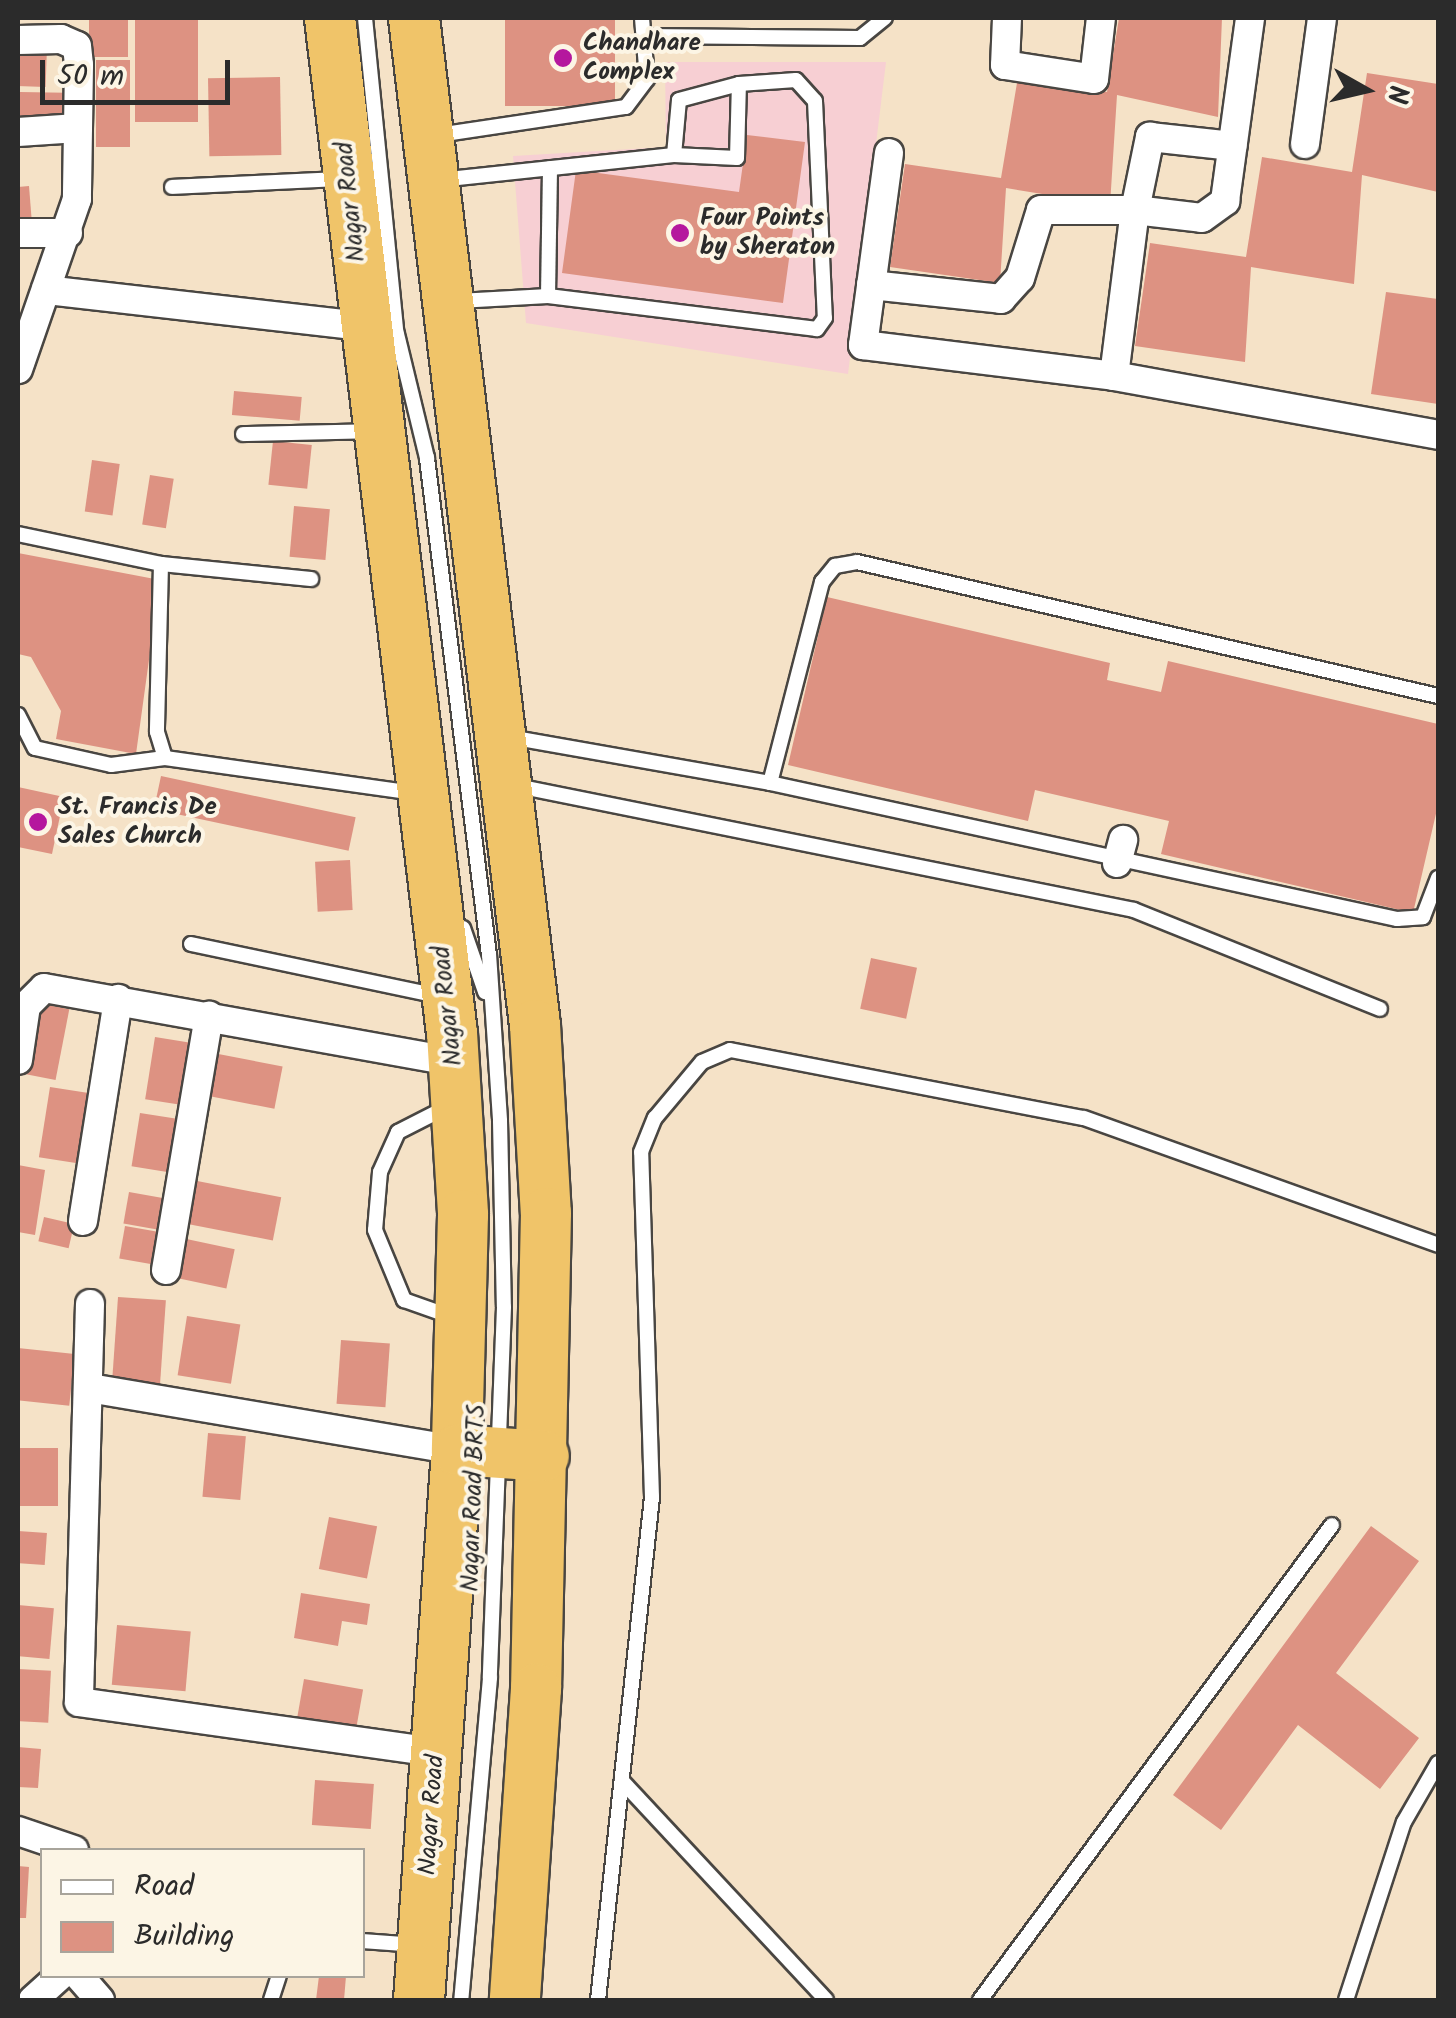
<!DOCTYPE html>
<style>
body{margin:0}
#map{position:relative;width:1456px;height:2018px;overflow:hidden;background:#f5e2c7;font-family:Kalam,sans-serif}
div>[style]{position:absolute}
.built>*{inset:0;background:#f7cfd3}
.building>*{inset:0;background:#dd9282;transform-origin:0 0}
.roads{filter:drop-shadow(2px 0 #494642) drop-shadow(-2px 0 #494642) drop-shadow(0 2px #494642) drop-shadow(0 -2px #494642)}
.lane>*{height:14px;margin:-7px;padding:0 7px;transform-origin:7px;border-radius:7px;background:#fff}
.street>*{height:28px;margin:-14px;padding:0 14px;transform-origin:14px;border-radius:14px;background:#fff}
.highway>*{height:50px;margin:-25px;padding:0 25px;transform-origin:25px;border-radius:25px;background:#f0c469}
.dots>*{width:28px;height:28px;translate:-50% -50%;box-sizing:border-box;border:5px solid #fcf5e5;border-radius:50%}
span{translate:-50% -50%;white-space:nowrap;text-align:center;line-height:1.15;-webkit-text-stroke:8px #fcf5e5;paint-order:stroke}
.poi-label{font-size:25px;color:#2b2b2b;font-weight:700}
.left{translate:0 -50%;text-align:left}
.street-label{font-size:25px;color:#2b2b2b}
.frame{position:absolute;inset:0;border:20px solid #2b2b2b;pointer-events:none}
.legend{position:absolute;left:40px;top:1848px;width:325px;height:130px;box-sizing:border-box;background:#fcf5e5;border:2px solid #a8a49b;margin:0;padding:12px 18px;list-style:none;font-size:30px;color:#2b2b2b}
.legend li{display:flex;align-items:center;gap:20px;height:50px}
.legend b{width:50px;border:2px solid #a8a49b}
.north{position:absolute;left:1316px;top:40px;width:100px;height:100px;-webkit-text-stroke:8px #fcf5e5;paint-order:stroke;rotate:98deg;font-size:28px;font-weight:700;line-height:40px;text-align:center;color:#2b2b2b}
.north::after{content:'';display:block;margin:auto;width:35px;height:45px;background:#2b2b2b;clip-path:polygon(50% 0,100% 100%,50% 72%,0 100%)}
.scale{position:absolute;left:40px;top:60px;width:190px;height:45px;box-sizing:border-box;border:5px solid #2b2b2b;border-top:0;padding-left:12px;font-size:30px;line-height:35px;white-space:nowrap;color:#2b2b2b;-webkit-text-stroke:8px #fcf5e5;paint-order:stroke}
</style>
<div id="map">
<div class="built">
<i style="clip-path:polygon(665px 62px,886px 62px,848px 374px,526px 323px,513px 156px,666px 147px)"></i>
</div>
<div class="building">
<i style="left:89px;top:18px;width:39px;height:39px"></i>
<i style="left:135px;top:18px;width:63px;height:104px"></i>
<i style="left:505px;top:18px;width:110px;height:88px"></i>
<i style="clip-path:polygon(1119px 18px,1222px 18px,1218px 117px,1117px 95px,1110px 205px,1006px 188px,1000px 283px,890px 267px,905px 164px,1001px 178px,1018px 77px,1107px 92px)"></i>
<i style="left:18px;top:46px;width:29px;height:40px;rotate:2deg"></i>
<i style="left:96px;top:60px;width:34px;height:87px"></i>
<i style="clip-path:polygon(1367px 73px,1438px 84px,1438px 192px,1362px 175px,1354px 284px,1251px 267px,1245px 362px,1135px 346px,1150px 243px,1246px 257px,1262px 157px,1352px 172px)"></i>
<i style="left:280px;top:77px;width:78px;height:72px;rotate:89deg"></i>
<i style="left:20px;top:92px;width:46px;height:30px;rotate:1deg"></i>
<i style="clip-path:polygon(747px 135px,805px 142px,783px 303px,562px 273px,576px 170px,739px 192px)"></i>
<i style="clip-path:polygon(29px 186px,32px 224px,18px 225px,18px 187px)"></i>
<i style="clip-path:polygon(1386px 292px,1438px 299px,1438px 404px,1371px 394px)"></i>
<i style="left:234px;top:391px;width:68px;height:24px;rotate:5deg"></i>
<i style="left:273px;top:441px;width:39px;height:44px;rotate:6deg"></i>
<i style="left:92px;top:460px;width:28px;height:52px;rotate:8deg"></i>
<i style="left:150px;top:475px;width:24px;height:50px;rotate:9deg"></i>
<i style="left:294px;top:506px;width:36px;height:51px;rotate:5deg"></i>
<i style="clip-path:polygon(18px 553px,160px 580px,136px 754px,56px 739px,61px 711px,31px 657px,18px 654px)"></i>
<i style="clip-path:polygon(827px 597px,1110px 663px,1107px 680px,1161px 692px,1168px 661px,1438px 724px,1438px 805px,1413px 913px,1161px 854px,1169px 821px,1035px 790px,1028px 821px,788px 765px)"></i>
<i style="left:161px;top:776px;width:199px;height:34px;rotate:12deg"></i>
<i style="clip-path:polygon(18px 787px,64px 797px,52px 854px,18px 847px)"></i>
<i style="left:350px;top:860px;width:50px;height:35px;rotate:87deg"></i>
<i style="left:871px;top:958px;width:47px;height:52px;rotate:12deg"></i>
<i style="left:32px;top:1002px;width:38px;height:72px;rotate:11deg"></i>
<i style="left:155px;top:1037px;width:36px;height:63px;rotate:9deg"></i>
<i style="left:208px;top:1052px;width:76px;height:43px;rotate:11deg"></i>
<i style="left:50px;top:1087px;width:39px;height:71px;rotate:9deg"></i>
<i style="left:140px;top:1113px;width:47px;height:54px;rotate:9deg"></i>
<i style="clip-path:polygon(18px 1165px,45px 1170px,35px 1235px,18px 1232px)"></i>
<i style="left:187px;top:1179px;width:96px;height:44px;rotate:11deg"></i>
<i style="left:129px;top:1192px;width:47px;height:32px;rotate:10deg"></i>
<i style="left:44px;top:1217px;width:31px;height:25px;rotate:13deg"></i>
<i style="left:125px;top:1226px;width:42px;height:33px;rotate:10deg"></i>
<i style="left:177px;top:1237px;width:59px;height:40px;rotate:12deg"></i>
<i style="left:118px;top:1297px;width:48px;height:88px;rotate:4deg"></i>
<i style="left:187px;top:1316px;width:54px;height:60px;rotate:9deg"></i>
<i style="left:341px;top:1340px;width:49px;height:64px;rotate:4deg"></i>
<i style="left:18px;top:1348px;width:57px;height:52px;rotate:6deg"></i>
<i style="left:208px;top:1433px;width:38px;height:64px;rotate:5deg"></i>
<i style="left:18px;top:1448px;width:40px;height:58px"></i>
<i style="left:329px;top:1517px;width:49px;height:53px;rotate:11deg"></i>
<i style="clip-path:polygon(1371px 1526px,1419px 1561px,1336px 1673px,1419px 1738px,1380px 1789px,1298px 1725px,1221px 1830px,1173px 1795px)"></i>
<i style="left:18px;top:1531px;width:29px;height:32px;rotate:4deg"></i>
<i style="clip-path:polygon(301px 1593px,370px 1604px,367px 1625px,342px 1621px,338px 1646px,294px 1638px)"></i>
<i style="left:18px;top:1605px;width:36px;height:51px;rotate:5deg"></i>
<i style="left:117px;top:1625px;width:74px;height:60px;rotate:5deg"></i>
<i style="left:18px;top:1669px;width:33px;height:52px;rotate:3deg"></i>
<i style="left:304px;top:1679px;width:60px;height:40px;rotate:10deg"></i>
<i style="clip-path:polygon(18px 1747px,41px 1749px,38px 1788px,18px 1787px)"></i>
<i style="left:315px;top:1780px;width:59px;height:45px;rotate:4deg"></i>
<i style="clip-path:polygon(18px 1866px,29px 1867px,26px 1918px,18px 1918px)"></i>
<i style="clip-path:polygon(319px 1976px,346px 1976px,344px 2000px,316px 2000px)"></i>
</div>
<div class="roads">
<div class="lane">
<i style="left:365px;top:18px;width:324px;rotate:84.3deg"></i>
<i style="left:644px;top:36px;width:216px;rotate:0.5deg"></i>
<i style="left:860px;top:38px;width:32px;rotate:-39deg"></i>
<i style="left:438px;top:135px;width:190px;rotate:-8.5deg"></i>
<i style="left:626px;top:107px;width:35px;rotate:-53deg"></i>
<i style="left:647px;top:79px;width:61px;rotate:-94.7deg"></i>
<i style="left:674px;top:155px;width:63px;rotate:2.7deg"></i>
<i style="left:737px;top:158px;width:74px;rotate:-88.5deg"></i>
<i style="left:439px;top:180px;width:236px;rotate:-6.1deg"></i>
<i style="left:674px;top:155px;width:55px;rotate:-84.8deg"></i>
<i style="left:679px;top:100px;width:62px;rotate:-14.9deg"></i>
<i style="left:739px;top:84px;width:57px;rotate:-4deg"></i>
<i style="left:796px;top:80px;width:28px;rotate:48deg"></i>
<i style="left:815px;top:101px;width:217px;rotate:87.4deg"></i>
<i style="left:825px;top:318px;width:14px;rotate:126deg"></i>
<i style="left:817px;top:329px;width:271px;rotate:-173deg"></i>
<i style="left:548px;top:296px;width:90px;rotate:176.8deg"></i>
<i style="left:172px;top:187px;width:171px;rotate:-2.7deg"></i>
<i style="left:548px;top:296px;width:128px;rotate:-89.1deg"></i>
<i style="left:397px;top:334px;width:128px;rotate:76.4deg"></i>
<i style="left:427px;top:458px;width:500px;rotate:82.9deg"></i>
<i style="left:489px;top:954px;width:167px;rotate:86.2deg"></i>
<i style="left:500px;top:1121px;width:186px;rotate:88.8deg"></i>
<i style="left:504px;top:1307px;width:371px;rotate:92.2deg"></i>
<i style="left:490px;top:1678px;width:323px;rotate:95.1deg"></i>
<i style="left:243px;top:434px;width:130px;rotate:-1.3deg"></i>
<i style="left:18px;top:534px;width:146px;rotate:11.8deg"></i>
<i style="left:161px;top:564px;width:168px;rotate:91.4deg"></i>
<i style="left:157px;top:732px;width:27px;rotate:73deg"></i>
<i style="left:165px;top:758px;width:251px;rotate:8deg"></i>
<i style="left:161px;top:564px;width:151px;rotate:5.7deg"></i>
<i style="left:18px;top:715px;width:37px;rotate:63deg"></i>
<i style="left:35px;top:748px;width:78px;rotate:12.6deg"></i>
<i style="left:111px;top:765px;width:54px;rotate:-7.4deg"></i>
<i style="left:510px;top:737px;width:264px;rotate:10deg"></i>
<i style="left:770px;top:783px;width:642px;rotate:12.24deg"></i>
<i style="left:1397px;top:919px;width:26px;rotate:-4deg"></i>
<i style="left:1423px;top:917px;width:42px;rotate:-69deg"></i>
<i style="left:770px;top:783px;width:208px;rotate:-75.5deg"></i>
<i style="left:822px;top:582px;width:21px;rotate:-51deg"></i>
<i style="left:835px;top:566px;width:22px;rotate:-10deg"></i>
<i style="left:857px;top:562px;width:596px;rotate:12.99deg"></i>
<i style="left:517px;top:786px;width:629px;rotate:11.36deg"></i>
<i style="left:1134px;top:910px;width:265px;rotate:21.9deg"></i>
<i style="left:463px;top:928px;width:68px;rotate:71deg"></i>
<i style="left:191px;top:944px;width:252px;rotate:11.9deg"></i>
<i style="left:447px;top:1107px;width:55px;rotate:153deg"></i>
<i style="left:398px;top:1132px;width:44px;rotate:114.2deg"></i>
<i style="left:380px;top:1172px;width:58px;rotate:94.9deg"></i>
<i style="left:375px;top:1230px;width:76px;rotate:67.5deg"></i>
<i style="left:404px;top:1300px;width:51px;rotate:19.5deg"></i>
<i style="left:622px;top:1781px;width:299px;rotate:47deg"></i>
<i style="left:362px;top:1941px;width:55px;rotate:4.2deg"></i>
<i style="left:271px;top:2000px;width:25px;rotate:-72deg"></i>
<i style="left:598px;top:2000px;width:506px;rotate:-83.87deg"></i>
<i style="left:652px;top:1497px;width:345px;rotate:-91.8deg"></i>
<i style="left:641px;top:1152px;width:37px;rotate:-68deg"></i>
<i style="left:655px;top:1118px;width:73px;rotate:-50deg"></i>
<i style="left:702px;top:1062px;width:30px;rotate:-23deg"></i>
<i style="left:730px;top:1050px;width:360px;rotate:10.9deg"></i>
<i style="left:1084px;top:1118px;width:376px;rotate:19.7deg"></i>
<i style="left:980px;top:2000px;width:591px;rotate:-53.46deg"></i>
<i style="left:1346px;top:2000px;width:187px;rotate:-72deg"></i>
<i style="left:1404px;top:1822px;width:68px;rotate:-60deg"></i>
</div>
<div class="street">
<i style="left:1007px;top:18px;width:47px;rotate:92.4deg"></i>
<i style="left:1005px;top:65px;width:90px;rotate:8.9deg"></i>
<i style="left:1094px;top:79px;width:61px;rotate:-83.5deg"></i>
<i style="left:18px;top:40px;width:43px;rotate:-1.3deg"></i>
<i style="left:61px;top:39px;width:17px;rotate:24deg"></i>
<i style="left:77px;top:46px;width:19px;rotate:84deg"></i>
<i style="left:79px;top:65px;width:134px;rotate:90.9deg"></i>
<i style="left:77px;top:199px;width:180px;rotate:109.1deg"></i>
<i style="left:18px;top:132px;width:60px;rotate:-3.8deg"></i>
<i style="left:1305px;top:144px;width:127px;rotate:-82.3deg"></i>
<i style="left:889px;top:153px;width:194px;rotate:97.7deg"></i>
<i style="left:863px;top:345px;width:253px;rotate:7deg"></i>
<i style="left:1114px;top:376px;width:329px;rotate:10.3deg"></i>
<i style="left:18px;top:233px;width:50px"></i>
<i style="left:871px;top:285px;width:131px;rotate:6.1deg"></i>
<i style="left:1001px;top:299px;width:28px;rotate:-48deg"></i>
<i style="left:1020px;top:278px;width:71px;rotate:-72.8deg"></i>
<i style="left:1041px;top:210px;width:94px"></i>
<i style="left:1135px;top:210px;width:75px;rotate:-78.4deg"></i>
<i style="left:1150px;top:137px;width:83px;rotate:6.2deg"></i>
<i style="left:46px;top:290px;width:320px;rotate:6.5deg"></i>
<i style="left:1114px;top:376px;width:167px;rotate:-82.8deg"></i>
<i style="left:1135px;top:210px;width:67px;rotate:6.8deg"></i>
<i style="left:1202px;top:218px;width:29px;rotate:-36deg"></i>
<i style="left:1225px;top:201px;width:185px;rotate:-82.2deg"></i>
<i style="left:1117px;top:863px;width:24px;rotate:-75deg"></i>
<i style="left:18px;top:1060px;width:55px;rotate:-81.6deg"></i>
<i style="left:26px;top:1006px;width:25px;rotate:-45deg"></i>
<i style="left:44px;top:988px;width:417px;rotate:10.2deg"></i>
<i style="left:83px;top:1221px;width:225px;rotate:-81deg"></i>
<i style="left:166px;top:1270px;width:258px;rotate:-80.4deg"></i>
<i style="left:90px;top:1304px;width:398px;rotate:91.6deg"></i>
<i style="left:79px;top:1702px;width:360px;rotate:8deg"></i>
<i style="left:89px;top:1388px;width:373px;rotate:9.6deg"></i>
<i style="left:18px;top:1831px;width:59px;rotate:18.7deg"></i>
<i style="left:79px;top:1976px;width:32px;rotate:49deg"></i>
<i style="left:33px;top:2000px;width:36px;rotate:-42deg"></i>
</div>
<div class="highway">
<i style="left:330px;top:18px;width:1022px;rotate:83.15deg"></i>
<i style="left:452px;top:1033px;width:182px;rotate:86.5deg"></i>
<i style="left:463px;top:1215px;width:235px;rotate:91.5deg"></i>
<i style="left:457px;top:1450px;width:551px;rotate:93.95deg"></i>
<i style="left:414px;top:18px;width:1014px;rotate:83.15deg"></i>
<i style="left:535px;top:1025px;width:188px;rotate:86.7deg"></i>
<i style="left:546px;top:1213px;width:476px;rotate:91.2deg"></i>
<i style="left:536px;top:1689px;width:312px;rotate:93.9deg"></i>
<i style="left:457px;top:1450px;width:87px;rotate:3.9deg"></i>
</div>
</div>
<div class="dots">
<i style="left:563px;top:58px;background:#b5179e"></i>
<i style="left:680px;top:233px;background:#b5179e"></i>
<i style="left:38px;top:822px;background:#b5179e"></i>
</div>
<div class="poi-label">
<span class="left" style="left:583px;top:58px">Chandhare<br>Complex</span>
<span class="left" style="left:700px;top:233px">Four Points<br>by Sheraton</span>
<span class="left" style="left:58px;top:822px">St. Francis De<br>Sales Church</span>
</div>
<div class="street-label">
<span style="left:351px;top:202px;rotate:-96deg">Nagar Road</span>
<span style="left:448px;top:1006px;rotate:-96deg">Nagar Road</span>
<span style="left:474px;top:1498px;rotate:-88deg">Nagar Road BRTS</span>
<span style="left:432px;top:1815px;rotate:-86deg">Nagar Road</span>
</div>
<div class="frame"></div>
<ul class="legend">
<li><b style="height:12px;background:#fff"></b>Road</li>
<li><b style="height:28px;background:#dd9282"></b>Building</li>
</ul>
<div class="north">N</div>
<div class="scale">50 m</div>
</div>
